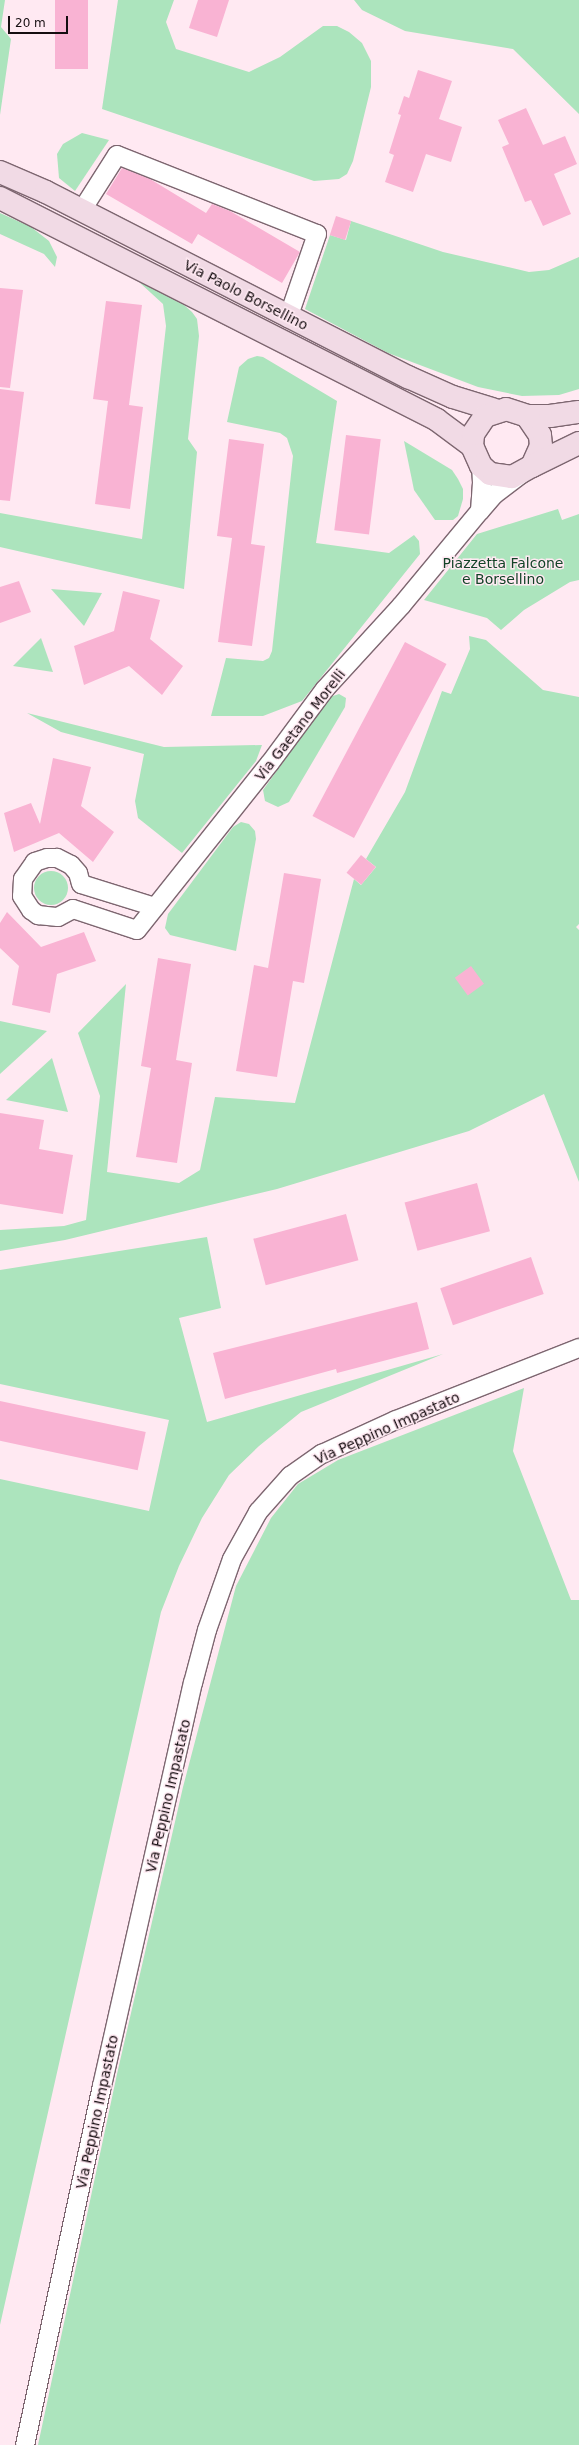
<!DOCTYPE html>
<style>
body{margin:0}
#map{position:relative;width:579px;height:2445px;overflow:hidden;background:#ffe9f2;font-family:"DejaVu Sans",sans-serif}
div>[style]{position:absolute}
.green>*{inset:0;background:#ace4bd}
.round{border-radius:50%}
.building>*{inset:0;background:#f9b3d3;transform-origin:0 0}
.roads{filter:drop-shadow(1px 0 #7d6670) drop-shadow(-1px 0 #7d6670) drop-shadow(0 1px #7d6670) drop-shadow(0 -1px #7d6670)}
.street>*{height:18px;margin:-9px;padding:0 9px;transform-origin:9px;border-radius:9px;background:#fff}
.secondary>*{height:22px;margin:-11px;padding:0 11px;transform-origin:11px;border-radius:11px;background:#f1dae5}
span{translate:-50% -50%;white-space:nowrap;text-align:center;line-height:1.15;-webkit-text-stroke:3px #ffe9f2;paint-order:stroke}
.street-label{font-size:14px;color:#150d10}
.park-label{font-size:14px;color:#124327}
.scale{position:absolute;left:8px;top:16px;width:60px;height:18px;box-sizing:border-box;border:2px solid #150d10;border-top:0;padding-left:5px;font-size:12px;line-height:14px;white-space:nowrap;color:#150d10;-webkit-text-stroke:3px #ffe9f2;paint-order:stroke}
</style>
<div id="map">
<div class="green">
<i style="clip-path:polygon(0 0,5px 0,1px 27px,11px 39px,0 115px)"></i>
<i style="clip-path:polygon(118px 0,174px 0,166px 22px,176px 49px,249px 72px,280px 57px,323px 26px,337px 26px,349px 32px,362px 43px,371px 61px,371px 87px,353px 161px,347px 174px,339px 179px,314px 181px,102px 109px)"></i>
<i style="clip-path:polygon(354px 0,579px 0,579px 114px,513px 49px,405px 31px,362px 10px)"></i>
<i style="clip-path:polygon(82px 133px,109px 140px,75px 191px,59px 178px,57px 154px,63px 144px)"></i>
<i style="clip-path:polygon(0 213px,31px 227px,49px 241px,57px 257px,55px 267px,44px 254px,0 234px)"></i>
<i style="clip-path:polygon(351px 221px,443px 252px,529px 272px,549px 270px,579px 257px,579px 389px,559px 395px,522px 396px,478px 387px,388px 353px,305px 309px,330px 235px,346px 240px)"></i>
<i style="clip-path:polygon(139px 282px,184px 305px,192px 312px,197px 319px,199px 336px,188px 439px,197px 452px,184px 589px,0 547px,0 513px,142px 539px,166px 326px,163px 304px)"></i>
<i style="clip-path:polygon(257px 356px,263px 357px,337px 401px,316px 543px,389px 553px,414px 535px,419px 541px,420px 554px,302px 701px,263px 716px,211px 716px,226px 658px,263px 661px,269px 658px,272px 651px,293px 456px,287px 438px,280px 433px,227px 422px,239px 367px,248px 359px)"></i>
<i style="clip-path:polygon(404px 441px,452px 470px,458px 479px,463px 489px,463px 499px,458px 516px,453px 520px,435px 520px,414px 490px)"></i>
<i style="clip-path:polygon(558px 509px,562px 520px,579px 514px,579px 580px,570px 582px,524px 610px,501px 630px,487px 618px,424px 600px,477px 534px)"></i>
<i style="clip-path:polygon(51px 589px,102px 593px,84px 626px)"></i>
<i style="clip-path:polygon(469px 636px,486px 640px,543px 690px,579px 697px,579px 924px,576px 927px,579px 930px,579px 1182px,544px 1094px,469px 1131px,277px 1189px,65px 1240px,0 1251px,0 1230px,64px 1226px,86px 1220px,100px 1096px,78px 1033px,126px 984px,107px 1172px,179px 1183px,200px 1170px,215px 1097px,295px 1103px,354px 879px,361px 885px,376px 867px,366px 859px,405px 792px,442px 691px,451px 694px,470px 649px)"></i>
<i style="clip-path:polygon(41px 638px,53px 672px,13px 666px)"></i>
<i style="clip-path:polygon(339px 694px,346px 698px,345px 707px,289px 802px,278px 807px,265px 801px,263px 790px,330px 697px)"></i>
<i style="clip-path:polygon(27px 713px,164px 747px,262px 745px,256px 761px,182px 853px,138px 818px,135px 801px,144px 754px,61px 732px)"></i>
<i style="clip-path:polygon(241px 822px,249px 824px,255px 831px,256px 839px,236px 951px,170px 935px,165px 928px,168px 914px,233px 827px)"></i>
<i class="round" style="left:34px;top:871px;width:34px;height:34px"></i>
<i style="clip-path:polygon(0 1021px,47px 1031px,0 1074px)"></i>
<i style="clip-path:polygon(52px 1058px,68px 1112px,6px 1100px)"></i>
<i style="clip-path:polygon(207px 1237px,221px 1308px,179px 1318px,207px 1422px,443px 1354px,301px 1412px,259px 1446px,229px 1475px,202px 1518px,179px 1566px,161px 1612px,0 2325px,0 1479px,149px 1511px,169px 1420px,0 1384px,0 1270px)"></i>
<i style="clip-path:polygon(524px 1388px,513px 1451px,571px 1600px,579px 1600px,579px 2445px,38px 2445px,117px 2074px,183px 1787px,236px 1586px,271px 1518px,298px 1484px,338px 1460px)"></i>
</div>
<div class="building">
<i style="left:55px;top:0;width:33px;height:69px"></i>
<i style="clip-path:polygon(198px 0,229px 0,217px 37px,189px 28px)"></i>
<i style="clip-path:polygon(418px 70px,452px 81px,439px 119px,462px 127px,451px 162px,426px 154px,413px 192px,385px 182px,394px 155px,389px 153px,401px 115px,398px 114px,404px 96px,409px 98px)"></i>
<i style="clip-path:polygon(526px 108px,543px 145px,565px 136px,577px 164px,554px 174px,571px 214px,543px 226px,531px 200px,525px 202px,502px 147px,509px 144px,498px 120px)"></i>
<i style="clip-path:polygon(122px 168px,150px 179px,206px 213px,212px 204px,230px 211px,300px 252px,282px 283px,198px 234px,192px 244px,106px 194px)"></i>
<i style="left:336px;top:216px;width:16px;height:20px;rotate:18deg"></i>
<i style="clip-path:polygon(0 288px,23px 290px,10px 388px,0 387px)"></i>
<i style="clip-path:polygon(106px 301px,142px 305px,129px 405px,143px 407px,130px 509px,95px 504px,108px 401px,93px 399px)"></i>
<i style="clip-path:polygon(0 389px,24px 392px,10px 501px,0 500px)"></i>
<i style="left:346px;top:435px;width:35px;height:96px;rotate:7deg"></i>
<i style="clip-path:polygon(229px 439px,264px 444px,251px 544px,265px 546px,252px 646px,218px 642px,232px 538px,217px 536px)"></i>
<i style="clip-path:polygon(19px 581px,31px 612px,0 623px,0 587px)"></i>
<i style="clip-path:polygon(123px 591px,160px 600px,150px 639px,183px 666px,162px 695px,129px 666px,84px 685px,74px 646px,114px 631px)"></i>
<i style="left:405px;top:642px;width:47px;height:197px;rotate:28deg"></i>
<i style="clip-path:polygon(53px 758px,91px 767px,81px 806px,114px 832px,93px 862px,59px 833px,14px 852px,4px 813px,31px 803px,40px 824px)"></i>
<i style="left:361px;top:855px;width:19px;height:23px;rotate:39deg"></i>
<i style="clip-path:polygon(284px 873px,321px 879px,304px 983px,293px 981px,277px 1077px,236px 1071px,254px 965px,268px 968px)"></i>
<i style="clip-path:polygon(7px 912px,41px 947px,84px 932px,96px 961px,57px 974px,50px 1013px,12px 1005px,19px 966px,0 948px,0 923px)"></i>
<i style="clip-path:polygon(158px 958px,191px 964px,176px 1060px,192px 1063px,177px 1163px,136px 1157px,151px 1068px,141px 1066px)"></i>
<i style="left:471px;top:966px;width:22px;height:20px;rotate:54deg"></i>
<i style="clip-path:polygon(0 1113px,44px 1120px,39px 1149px,73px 1155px,63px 1214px,0 1204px)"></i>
<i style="left:477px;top:1183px;width:50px;height:75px;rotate:75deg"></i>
<i style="left:346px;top:1214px;width:48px;height:96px;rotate:75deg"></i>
<i style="left:531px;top:1257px;width:39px;height:96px;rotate:71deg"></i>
<i style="clip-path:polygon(417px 1302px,429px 1349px,337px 1373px,336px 1369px,225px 1399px,213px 1353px)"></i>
<i style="left:0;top:1401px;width:149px;height:39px;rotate:12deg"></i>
</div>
<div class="roads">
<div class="street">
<i style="left:82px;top:210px;width:65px;rotate:-57.5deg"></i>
<i style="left:117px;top:155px;width:215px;rotate:21.6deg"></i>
<i style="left:317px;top:234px;width:89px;rotate:109deg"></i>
<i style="left:480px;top:511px;width:28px;rotate:-86deg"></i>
<i style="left:482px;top:483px;width:17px;rotate:-93deg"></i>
<i style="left:155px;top:907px;width:77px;rotate:-162.7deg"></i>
<i style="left:81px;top:884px;width:11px;rotate:-105deg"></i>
<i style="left:78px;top:873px;width:11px;rotate:-131deg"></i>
<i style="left:71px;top:865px;width:16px;rotate:-153deg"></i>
<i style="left:57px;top:858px;width:10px;rotate:180deg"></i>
<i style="left:47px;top:858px;width:13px;rotate:162deg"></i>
<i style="left:35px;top:862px;width:21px;rotate:125deg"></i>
<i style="left:23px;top:879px;width:17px;rotate:93deg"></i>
<i style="left:22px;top:896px;width:17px;rotate:57deg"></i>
<i style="left:31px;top:910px;width:9px;rotate:36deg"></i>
<i style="left:38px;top:915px;width:20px;rotate:6deg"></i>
<i style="left:58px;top:917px;width:17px;rotate:-28deg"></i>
<i style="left:73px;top:909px;width:67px;rotate:18.2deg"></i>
<i style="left:137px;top:930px;width:213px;rotate:-51.5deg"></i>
<i style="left:270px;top:763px;width:92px;rotate:-53.4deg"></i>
<i style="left:325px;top:689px;width:113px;rotate:-47.5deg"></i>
<i style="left:401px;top:606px;width:124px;rotate:-50.3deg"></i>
<i style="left:480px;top:511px;width:23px;rotate:-49deg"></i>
<i style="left:495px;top:494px;width:35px;rotate:-37deg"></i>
<i style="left:25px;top:2445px;width:367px;rotate:-77.9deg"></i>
<i style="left:102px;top:2086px;width:413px;rotate:-77.3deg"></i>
<i style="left:193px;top:1683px;width:55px;rotate:-75.2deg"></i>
<i style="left:207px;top:1630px;width:75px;rotate:-70.6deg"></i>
<i style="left:232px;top:1559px;width:54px;rotate:-61deg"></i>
<i style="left:258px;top:1512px;width:48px;rotate:-48.4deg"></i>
<i style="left:290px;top:1476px;width:39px;rotate:-35deg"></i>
<i style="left:322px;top:1454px;width:81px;rotate:-24.7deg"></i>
<i style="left:396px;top:1420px;width:197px;rotate:-21.5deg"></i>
</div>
<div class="secondary">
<i style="left:0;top:172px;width:50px;rotate:23.5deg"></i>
<i style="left:46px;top:192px;width:407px;rotate:27.1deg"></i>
<i style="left:408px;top:377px;width:49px;rotate:24deg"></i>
<i style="left:453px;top:397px;width:44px;rotate:17.2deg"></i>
<i style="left:0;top:198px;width:490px;rotate:26.9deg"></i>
<i style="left:437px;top:420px;width:44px;rotate:36.6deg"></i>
<i style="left:527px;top:416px;width:23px;rotate:56deg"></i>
<i style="left:540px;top:435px;width:11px;rotate:85deg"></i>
<i style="left:541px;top:446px;width:22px;rotate:114deg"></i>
<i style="left:532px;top:466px;width:23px;rotate:151deg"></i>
<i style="left:512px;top:477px;width:22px;rotate:-172deg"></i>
<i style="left:490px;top:474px;width:12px;rotate:-138deg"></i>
<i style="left:481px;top:466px;width:22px;rotate:-114deg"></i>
<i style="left:472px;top:446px;width:12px;rotate:-85deg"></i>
<i style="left:473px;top:434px;width:22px;rotate:-56deg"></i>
<i style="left:485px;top:416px;width:22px;rotate:-18deg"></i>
<i style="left:506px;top:409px;width:22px;rotate:18deg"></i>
<i style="left:527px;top:416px;width:23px"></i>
<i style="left:550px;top:416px;width:29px;rotate:-8deg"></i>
<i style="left:532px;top:466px;width:52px;rotate:-26.1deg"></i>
</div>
</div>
<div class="street-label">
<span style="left:246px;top:295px;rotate:27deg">Via Paolo Borsellino</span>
<span style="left:300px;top:725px;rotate:-52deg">Via Gaetano Morelli</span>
<span style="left:387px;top:1428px;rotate:-24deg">Via Peppino Impastato</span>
<span style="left:168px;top:1796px;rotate:-77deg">Via Peppino Impastato</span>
<span style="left:97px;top:2112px;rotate:-78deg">Via Peppino Impastato</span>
</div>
<div class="park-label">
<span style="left:503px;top:571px">Piazzetta Falcone<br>e Borsellino</span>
</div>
<div class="scale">20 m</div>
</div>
